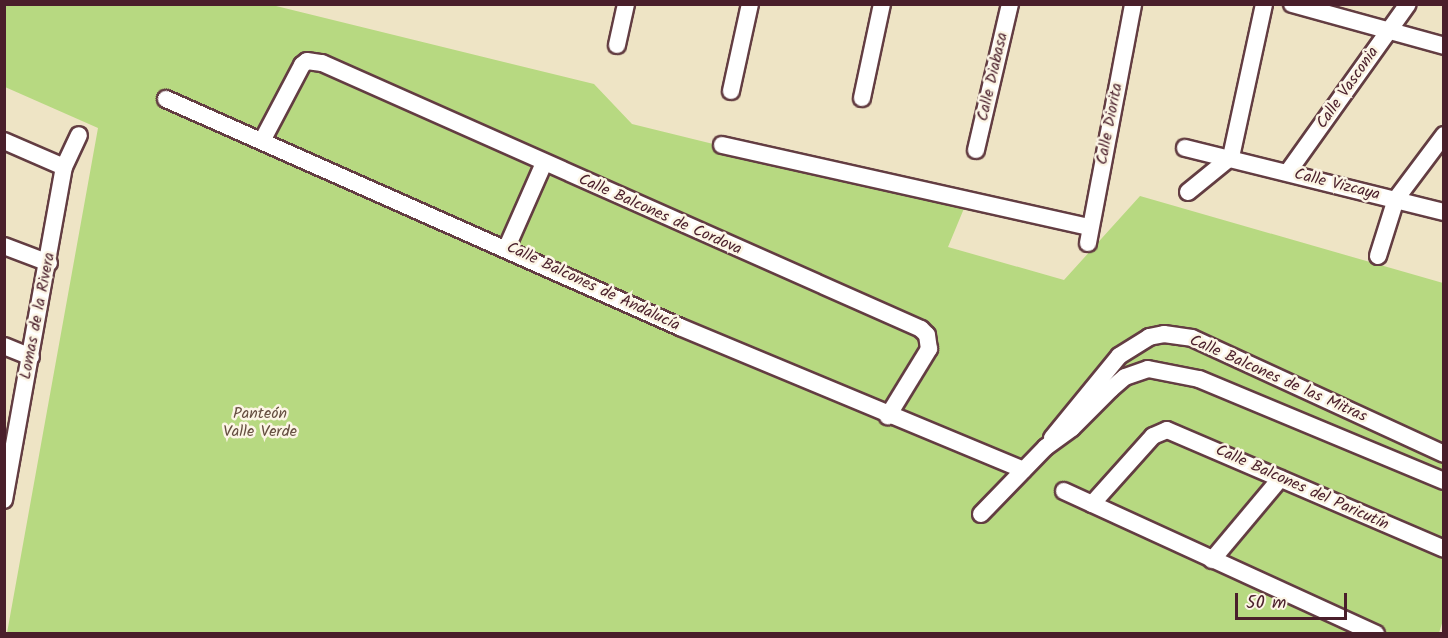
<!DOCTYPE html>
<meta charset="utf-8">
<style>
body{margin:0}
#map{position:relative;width:1448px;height:638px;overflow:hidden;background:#eee4c5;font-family:Kalam,sans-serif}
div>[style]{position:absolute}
.green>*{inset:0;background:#b7d981}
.roads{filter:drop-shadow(2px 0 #633d42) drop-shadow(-2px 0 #633d42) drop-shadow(0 2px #633d42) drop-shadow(0 -2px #633d42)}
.street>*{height:16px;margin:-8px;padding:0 8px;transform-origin:8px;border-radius:8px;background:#fff}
span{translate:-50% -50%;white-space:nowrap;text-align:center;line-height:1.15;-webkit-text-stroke:5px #fcf5e5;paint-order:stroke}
.street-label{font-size:16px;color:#4a1f2b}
.park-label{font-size:16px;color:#654e40}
.frame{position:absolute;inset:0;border:6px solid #4a1f2b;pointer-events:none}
.scale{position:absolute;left:1235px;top:593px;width:112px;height:27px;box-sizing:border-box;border:3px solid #4a1f2b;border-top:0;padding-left:8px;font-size:18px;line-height:21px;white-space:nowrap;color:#4a1f2b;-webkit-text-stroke:4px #fcf5e5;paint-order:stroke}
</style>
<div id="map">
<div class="green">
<i style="clip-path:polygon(5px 5px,272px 5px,594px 84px,632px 124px,965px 206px,948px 247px,1064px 280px,1140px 196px,1443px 283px,1444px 617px,1439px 633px,7px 633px,98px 128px,5px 87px)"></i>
</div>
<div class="roads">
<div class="street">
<i style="left:1292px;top:4px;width:158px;rotate:15.4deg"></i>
<i style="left:617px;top:45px;width:42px;rotate:-77.6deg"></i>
<i style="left:731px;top:91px;width:89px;rotate:-77.7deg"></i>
<i style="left:862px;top:98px;width:96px;rotate:-78deg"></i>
<i style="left:166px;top:99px;width:562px;rotate:23.92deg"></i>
<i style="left:680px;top:327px;width:372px;rotate:22.6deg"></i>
<i style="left:4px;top:141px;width:65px;rotate:23.4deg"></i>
<i style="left:262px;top:141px;width:86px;rotate:-62.2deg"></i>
<i style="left:302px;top:65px;width:6px;rotate:-39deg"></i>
<i style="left:307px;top:61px;width:15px;rotate:8deg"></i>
<i style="left:322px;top:63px;width:655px;rotate:23.94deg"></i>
<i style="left:921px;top:329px;width:8px;rotate:45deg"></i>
<i style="left:927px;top:335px;width:14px;rotate:82deg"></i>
<i style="left:929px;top:349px;width:79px;rotate:121.5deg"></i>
<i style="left:722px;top:145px;width:377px;rotate:12.6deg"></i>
<i style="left:1185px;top:148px;width:267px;rotate:13.9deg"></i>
<i style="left:976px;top:150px;width:150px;rotate:-76.9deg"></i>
<i style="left:1231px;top:157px;width:157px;rotate:-77.8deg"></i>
<i style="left:1288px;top:172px;width:206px;rotate:-54.5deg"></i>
<i style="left:1188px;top:192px;width:55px;rotate:-39.1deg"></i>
<i style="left:1088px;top:243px;width:243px;rotate:-79.3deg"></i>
<i style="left:4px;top:246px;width:48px;rotate:20.7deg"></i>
<i style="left:507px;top:247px;width:92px;rotate:-66.2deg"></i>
<i style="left:1378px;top:256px;width:60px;rotate:-72.5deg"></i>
<i style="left:1396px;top:199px;width:80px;rotate:-53.1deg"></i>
<i style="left:4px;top:346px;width:29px;rotate:22deg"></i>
<i style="left:1052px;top:438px;width:106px;rotate:-50.7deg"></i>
<i style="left:1119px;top:356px;width:36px;rotate:-32deg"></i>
<i style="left:1149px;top:337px;width:15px;rotate:-11deg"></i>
<i style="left:1164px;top:334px;width:28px;rotate:8deg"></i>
<i style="left:1192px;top:338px;width:277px;rotate:24.7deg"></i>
<i style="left:1064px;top:491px;width:343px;rotate:24.6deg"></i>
<i style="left:4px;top:500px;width:338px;rotate:-79.8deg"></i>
<i style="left:64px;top:167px;width:35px;rotate:-65deg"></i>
<i style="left:1092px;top:504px;width:91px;rotate:-48.1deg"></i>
<i style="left:1153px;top:436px;width:15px;rotate:-23deg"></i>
<i style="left:1167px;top:430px;width:301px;rotate:23.2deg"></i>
<i style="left:981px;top:514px;width:93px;rotate:-45.9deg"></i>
<i style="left:1046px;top:447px;width:32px;rotate:-36deg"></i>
<i style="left:1072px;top:428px;width:55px;rotate:-45deg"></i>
<i style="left:1111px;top:389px;width:18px;rotate:-41deg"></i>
<i style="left:1125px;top:377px;width:24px;rotate:-19deg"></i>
<i style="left:1148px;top:369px;width:52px;rotate:11.1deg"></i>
<i style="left:1199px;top:379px;width:265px;rotate:22.6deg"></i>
<i style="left:1212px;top:560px;width:106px;rotate:-50deg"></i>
</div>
</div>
<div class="street-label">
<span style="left:993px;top:77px;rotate:-77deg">Calle Diabasa</span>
<span style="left:1348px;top:88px;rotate:-55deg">Calle Vasconia</span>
<span style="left:1110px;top:124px;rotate:-79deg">Calle Diorita</span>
<span style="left:1337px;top:185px;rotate:14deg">Calle Vizcaya</span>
<span style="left:660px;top:215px;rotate:24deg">Calle Balcones de Cordova</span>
<span style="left:593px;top:287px;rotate:25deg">Calle Balcones de Andalucía</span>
<span style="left:38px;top:316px;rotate:-79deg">Lomas de la Rivera</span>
<span style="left:1278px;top:379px;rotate:24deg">Calle Balcones de las Mitras</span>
<span style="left:1302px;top:488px;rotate:24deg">Calle Balcones del Paricutín</span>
</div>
<div class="park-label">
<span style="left:260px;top:423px">Panteón<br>Valle Verde</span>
</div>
<div class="frame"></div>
<div class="scale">50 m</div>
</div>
